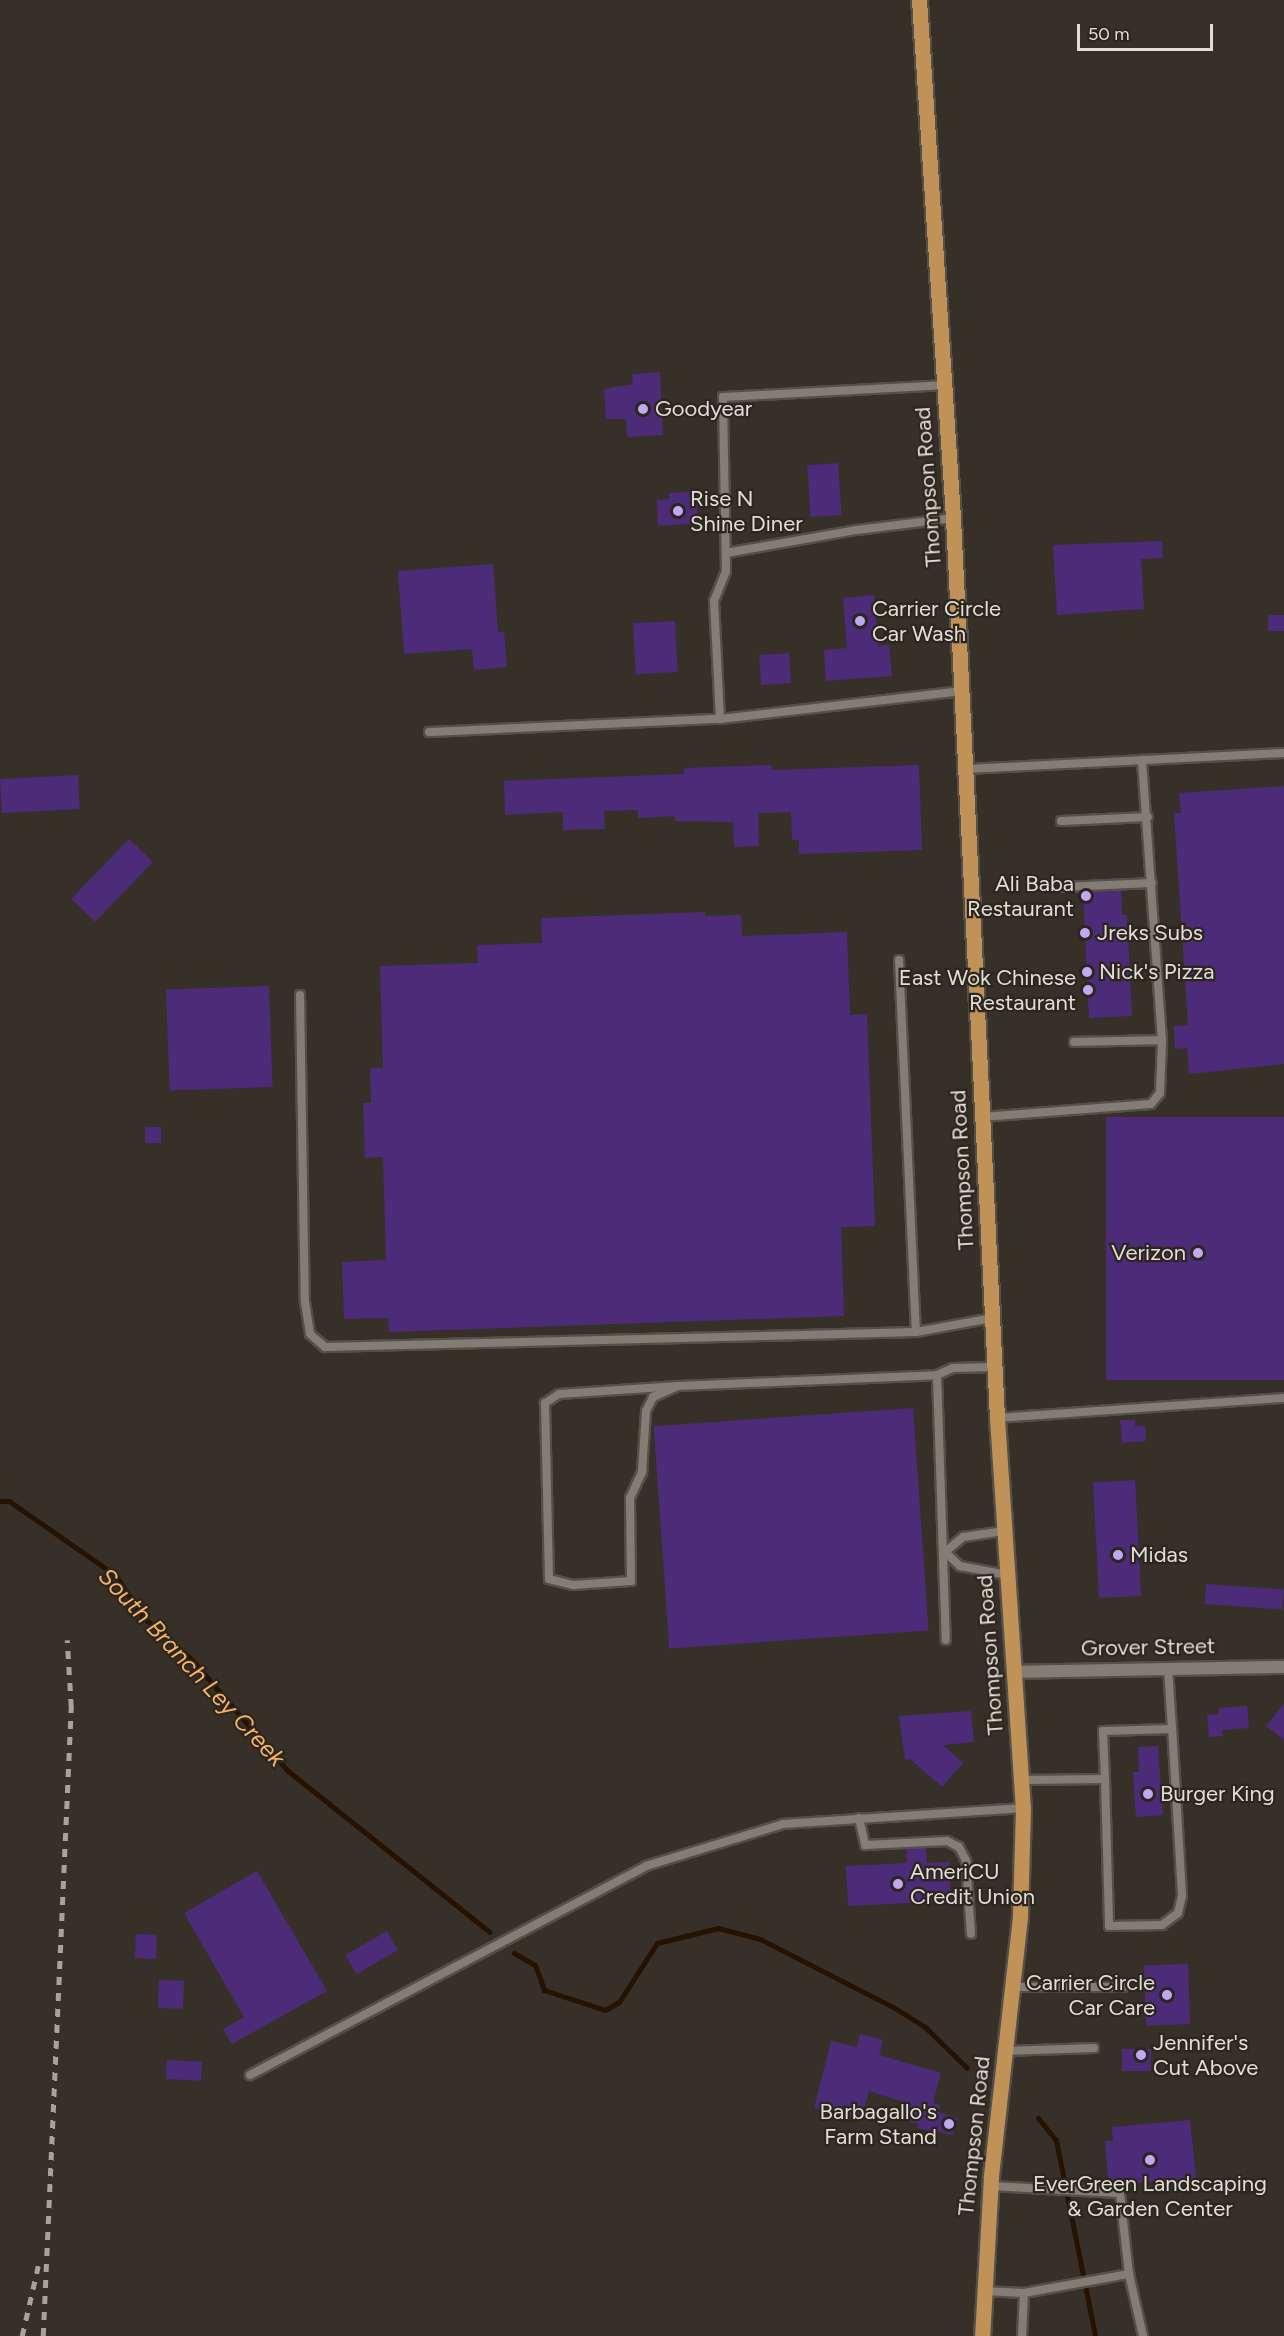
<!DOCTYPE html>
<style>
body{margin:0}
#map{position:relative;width:1284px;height:2336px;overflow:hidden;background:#363029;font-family:Figtree,sans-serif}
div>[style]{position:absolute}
.stream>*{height:5px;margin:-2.5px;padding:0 2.5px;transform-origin:2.5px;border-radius:2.5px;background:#251200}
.building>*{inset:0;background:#4c2c78;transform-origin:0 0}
.roads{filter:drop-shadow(2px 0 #544f49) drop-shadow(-2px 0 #544f49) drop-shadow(0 2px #544f49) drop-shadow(0 -2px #544f49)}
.lane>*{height:8px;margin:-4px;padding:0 4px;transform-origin:4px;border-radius:4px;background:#847d75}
.street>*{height:12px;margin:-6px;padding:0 6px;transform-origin:6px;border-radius:6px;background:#847d75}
.primary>*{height:15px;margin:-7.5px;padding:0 7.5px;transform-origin:7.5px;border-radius:7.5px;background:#c09257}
.rail>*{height:4.5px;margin-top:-2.25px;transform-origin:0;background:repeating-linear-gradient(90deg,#a7a29d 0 8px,transparent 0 16px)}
.dots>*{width:16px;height:16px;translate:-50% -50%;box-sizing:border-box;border:3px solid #2c261f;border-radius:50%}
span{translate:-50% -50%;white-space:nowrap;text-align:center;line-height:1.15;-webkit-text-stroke:4.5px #2c261f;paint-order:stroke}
.poi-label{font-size:22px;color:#e1ddd8}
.left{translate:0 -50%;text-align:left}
.right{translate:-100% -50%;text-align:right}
.street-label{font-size:22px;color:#e1ddd8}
.water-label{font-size:24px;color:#f6b363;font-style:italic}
.scale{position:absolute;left:1077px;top:24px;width:136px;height:27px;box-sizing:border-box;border:3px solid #e1ddd8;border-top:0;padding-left:8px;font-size:18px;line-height:21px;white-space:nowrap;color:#e1ddd8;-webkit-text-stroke:4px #2c261f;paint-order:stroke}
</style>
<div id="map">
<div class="stream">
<i style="left:0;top:1501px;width:9px"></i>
<i style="left:9px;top:1501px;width:129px;rotate:34.9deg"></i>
<i style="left:115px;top:1575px;width:50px;rotate:56.3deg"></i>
<i style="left:143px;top:1617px;width:64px;rotate:41.2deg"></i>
<i style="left:191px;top:1659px;width:148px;rotate:49.1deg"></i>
<i style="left:288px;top:1771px;width:258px;rotate:38.6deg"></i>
<i style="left:514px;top:1953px;width:24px;rotate:30deg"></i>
<i style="left:535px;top:1965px;width:27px;rotate:70deg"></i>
<i style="left:544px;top:1990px;width:64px;rotate:18.2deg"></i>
<i style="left:605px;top:2010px;width:16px;rotate:-30deg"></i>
<i style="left:619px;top:2002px;width:70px;rotate:-57.2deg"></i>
<i style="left:657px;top:1943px;width:63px;rotate:-13.8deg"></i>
<i style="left:718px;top:1928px;width:43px;rotate:14.7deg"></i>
<i style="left:760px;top:1939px;width:149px;rotate:27.1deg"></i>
<i style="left:893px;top:2007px;width:39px;rotate:32deg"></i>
<i style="left:926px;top:2028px;width:57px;rotate:44.3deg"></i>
<i style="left:1038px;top:2118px;width:28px;rotate:51deg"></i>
<i style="left:1056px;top:2140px;width:200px;rotate:78.7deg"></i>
</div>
<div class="building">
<i style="clip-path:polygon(660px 372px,663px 435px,627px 437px,626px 419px,606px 419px,604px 389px,633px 384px,632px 374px)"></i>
<i style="left:838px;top:463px;width:52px;height:31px;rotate:86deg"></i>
<i style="clip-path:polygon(689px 492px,690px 498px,697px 498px,698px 523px,658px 526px,657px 500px,669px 499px,669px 493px)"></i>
<i style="clip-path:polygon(1162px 541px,1163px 558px,1141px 559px,1144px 609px,1057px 615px,1053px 545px)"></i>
<i style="clip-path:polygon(493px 564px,498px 632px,504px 632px,507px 667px,474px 670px,472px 649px,404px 654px,398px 571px)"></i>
<i style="clip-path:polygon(874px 595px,878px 646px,889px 645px,892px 676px,826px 681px,824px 650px,847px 648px,843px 598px)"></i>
<i style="left:1284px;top:615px;width:16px;height:16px;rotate:90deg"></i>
<i style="left:675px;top:621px;width:51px;height:42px;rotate:87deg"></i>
<i style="left:789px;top:653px;width:30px;height:30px;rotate:86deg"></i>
<i style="clip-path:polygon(771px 765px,772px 770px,919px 765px,922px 850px,799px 854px,799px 840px,792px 840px,791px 812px,758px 813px,759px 846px,734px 847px,733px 822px,675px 821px,675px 816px,638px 818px,638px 810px,604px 811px,605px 829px,563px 830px,563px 812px,505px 815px,504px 781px,684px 774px,684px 768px)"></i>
<i style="left:78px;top:775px;width:34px;height:78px;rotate:87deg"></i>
<i style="clip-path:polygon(1284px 786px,1284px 1064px,1189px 1074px,1187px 1048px,1175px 1049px,1174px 1026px,1188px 1025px,1174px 813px,1181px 813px,1179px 793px)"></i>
<i style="left:129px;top:839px;width:33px;height:83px;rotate:44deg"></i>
<i style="clip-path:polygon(1121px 890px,1122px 915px,1127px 915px,1132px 1016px,1089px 1018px,1083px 892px)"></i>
<i style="clip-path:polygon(705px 912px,705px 916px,741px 915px,742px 936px,847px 932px,850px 1015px,867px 1014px,875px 1226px,841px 1227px,844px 1316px,389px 1332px,388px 1318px,344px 1319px,342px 1262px,386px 1260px,383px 1157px,365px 1158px,363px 1103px,371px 1103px,370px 1068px,383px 1068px,380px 966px,478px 963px,477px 945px,542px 943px,541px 918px)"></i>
<i style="left:269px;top:986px;width:101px;height:103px;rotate:88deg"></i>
<i style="left:1284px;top:1117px;width:263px;height:178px;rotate:90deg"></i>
<i style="left:145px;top:1127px;width:16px;height:16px"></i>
<i style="left:913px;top:1408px;width:223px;height:260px;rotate:86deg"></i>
<i style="clip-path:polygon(1120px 1420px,1135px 1420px,1135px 1426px,1145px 1426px,1146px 1441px,1122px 1443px)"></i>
<i style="left:1135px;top:1480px;width:116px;height:42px;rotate:87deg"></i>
<i style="left:1206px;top:1584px;width:78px;height:20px;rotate:4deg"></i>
<i style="clip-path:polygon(1284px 1704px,1284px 1740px,1266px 1726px)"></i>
<i style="clip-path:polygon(1247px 1706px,1249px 1728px,1222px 1730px,1223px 1736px,1209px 1737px,1207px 1715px,1219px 1714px,1219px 1708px)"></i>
<i style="clip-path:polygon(971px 1711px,974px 1742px,943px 1745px,963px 1763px,942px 1787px,910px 1759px,905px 1760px,899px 1716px)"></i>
<i style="clip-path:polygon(1158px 1746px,1163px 1815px,1136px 1817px,1133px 1772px,1139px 1772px,1138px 1747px)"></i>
<i style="clip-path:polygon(926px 1848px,927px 1863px,949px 1862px,951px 1901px,848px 1906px,846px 1866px,907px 1863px,906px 1849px)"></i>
<i style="clip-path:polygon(257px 1871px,327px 1991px,232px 2044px,223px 2029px,244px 2017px,184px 1913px)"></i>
<i style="left:387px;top:1931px;width:22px;height:48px;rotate:60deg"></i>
<i style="left:136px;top:1934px;width:21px;height:24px;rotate:3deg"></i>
<i style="left:1188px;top:1964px;width:60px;height:44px;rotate:88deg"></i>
<i style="left:159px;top:1980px;width:25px;height:28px;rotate:2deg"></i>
<i style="clip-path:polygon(860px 2034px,883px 2040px,879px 2055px,941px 2073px,933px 2103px,940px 2105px,938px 2112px,958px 2118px,953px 2135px,917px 2128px,919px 2124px,906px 2121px,910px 2104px,869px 2091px,861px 2120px,814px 2108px,831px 2041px,857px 2047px)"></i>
<i style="left:1151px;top:2049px;width:22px;height:29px;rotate:90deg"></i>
<i style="left:167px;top:2060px;width:35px;height:19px;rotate:3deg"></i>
<i style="clip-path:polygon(1190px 2120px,1196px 2178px,1129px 2184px,1128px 2180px,1108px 2181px,1105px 2141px,1113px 2141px,1112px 2127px)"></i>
</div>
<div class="roads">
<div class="lane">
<i style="left:726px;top:553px;width:133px;rotate:-10deg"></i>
<i style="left:857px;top:530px;width:97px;rotate:-7.1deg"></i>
<i style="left:720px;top:719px;width:118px;rotate:-92.9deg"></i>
<i style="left:714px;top:601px;width:32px;rotate:-68deg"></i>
<i style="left:726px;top:571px;width:174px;rotate:-91deg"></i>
<i style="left:723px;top:397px;width:220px;rotate:-3.1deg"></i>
<i style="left:429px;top:732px;width:291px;rotate:-2.6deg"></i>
<i style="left:720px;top:719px;width:244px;rotate:-6.6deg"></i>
<i style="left:966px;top:769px;width:318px;rotate:-2.9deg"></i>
<i style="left:1061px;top:821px;width:87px;rotate:-2.6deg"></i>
<i style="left:1064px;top:887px;width:88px;rotate:-2.6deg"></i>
<i style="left:899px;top:960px;width:372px;rotate:87.4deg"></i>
<i style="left:300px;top:995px;width:307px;rotate:89.1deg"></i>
<i style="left:305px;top:1302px;width:32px;rotate:81deg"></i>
<i style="left:310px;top:1334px;width:20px;rotate:41deg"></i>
<i style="left:325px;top:1347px;width:591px;rotate:-1.45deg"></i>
<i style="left:916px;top:1332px;width:77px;rotate:-10.4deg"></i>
<i style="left:1074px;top:1042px;width:88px;rotate:-1.3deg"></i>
<i style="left:982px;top:1117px;width:169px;rotate:-4.4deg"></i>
<i style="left:1151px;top:1104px;width:14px;rotate:-51deg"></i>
<i style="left:1160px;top:1093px;width:53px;rotate:-87.8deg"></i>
<i style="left:1162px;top:1040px;width:281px;rotate:-94.1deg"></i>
<i style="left:937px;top:1375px;width:265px;rotate:88.1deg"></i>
<i style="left:678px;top:1386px;width:119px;rotate:176.2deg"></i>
<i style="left:559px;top:1394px;width:17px;rotate:147deg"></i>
<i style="left:545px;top:1403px;width:176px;rotate:88.7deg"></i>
<i style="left:549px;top:1579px;width:25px;rotate:14deg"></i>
<i style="left:573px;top:1585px;width:58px;rotate:-3.9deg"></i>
<i style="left:631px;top:1581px;width:83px;rotate:-90.7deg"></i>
<i style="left:630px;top:1498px;width:29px;rotate:-65deg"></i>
<i style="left:642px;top:1472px;width:61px;rotate:-86.2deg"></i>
<i style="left:646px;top:1411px;width:16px;rotate:-63deg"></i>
<i style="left:653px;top:1397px;width:27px;rotate:-24deg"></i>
<i style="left:678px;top:1386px;width:259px;rotate:-2.4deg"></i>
<i style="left:937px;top:1375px;width:17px;rotate:-24deg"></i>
<i style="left:953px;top:1368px;width:42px;rotate:-1.4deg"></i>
<i style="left:997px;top:1418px;width:288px;rotate:-4deg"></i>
<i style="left:1004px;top:1531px;width:41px;rotate:171.7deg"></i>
<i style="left:963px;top:1537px;width:23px;rotate:140deg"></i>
<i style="left:945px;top:1552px;width:21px;rotate:43deg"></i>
<i style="left:960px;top:1566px;width:48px;rotate:10.8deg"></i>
<i style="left:1105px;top:1779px;width:147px;rotate:88.4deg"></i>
<i style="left:1109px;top:1926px;width:53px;rotate:-1.1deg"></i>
<i style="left:1162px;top:1925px;width:20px;rotate:-37deg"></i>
<i style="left:1178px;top:1913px;width:18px;rotate:-77deg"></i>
<i style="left:1182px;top:1895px;width:166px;rotate:-93.4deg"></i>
<i style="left:1021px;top:1780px;width:84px;rotate:-0.7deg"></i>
<i style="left:1105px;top:1779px;width:48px;rotate:-92.4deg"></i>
<i style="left:1103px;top:1731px;width:69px;rotate:-1.7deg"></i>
<i style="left:1172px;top:1729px;width:62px;rotate:-93.7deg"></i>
<i style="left:859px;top:1818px;width:28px;rotate:77deg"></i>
<i style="left:865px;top:1845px;width:82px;rotate:-2.8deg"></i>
<i style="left:947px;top:1841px;width:13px;rotate:27deg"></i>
<i style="left:959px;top:1847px;width:16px;rotate:63deg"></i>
<i style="left:966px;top:1861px;width:73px;rotate:86.1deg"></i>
<i style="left:1012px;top:1987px;width:111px"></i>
<i style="left:1005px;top:2051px;width:89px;rotate:-1.9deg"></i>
<i style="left:250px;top:2075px;width:448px;rotate:-27.8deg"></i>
<i style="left:646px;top:1866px;width:143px;rotate:-17deg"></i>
<i style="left:783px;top:1824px;width:241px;rotate:-3.8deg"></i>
<i style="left:990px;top:2186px;width:130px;rotate:3.1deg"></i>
<i style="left:1120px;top:2193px;width:81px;rotate:83.7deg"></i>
<i style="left:1129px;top:2274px;width:64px;rotate:77.3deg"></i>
<i style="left:983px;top:2291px;width:41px;rotate:2.8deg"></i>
<i style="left:1024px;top:2293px;width:107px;rotate:-10.3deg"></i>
<i style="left:1022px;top:2336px;width:43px;rotate:-87.3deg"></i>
</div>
<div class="street">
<i style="left:1013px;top:1672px;width:271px;rotate:-1.1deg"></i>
</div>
<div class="primary">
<i style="left:919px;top:0;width:519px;rotate:86.24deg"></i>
<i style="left:953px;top:518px;width:901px;rotate:87.2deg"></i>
<i style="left:997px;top:1418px;width:391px;rotate:86.2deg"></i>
<i style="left:1023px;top:1808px;width:109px;rotate:91.6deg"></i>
<i style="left:1020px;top:1917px;width:262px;rotate:96.4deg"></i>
<i style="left:991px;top:2177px;width:159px;rotate:93.2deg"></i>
</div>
</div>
<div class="rail">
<i style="left:22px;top:2336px;width:72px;rotate:-77.1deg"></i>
<i style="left:43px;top:2336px;width:630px;rotate:-87.45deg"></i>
<i style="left:71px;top:1707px;width:67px;rotate:-93.4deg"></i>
</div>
<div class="dots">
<i style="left:643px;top:409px;background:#c1a8f3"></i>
<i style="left:678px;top:511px;background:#c1a8f3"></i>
<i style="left:860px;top:621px;background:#c1a8f3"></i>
<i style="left:1086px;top:896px;background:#c1a8f3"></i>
<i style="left:1085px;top:933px;background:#c1a8f3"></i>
<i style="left:1087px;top:972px;background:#c1a8f3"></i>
<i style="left:1088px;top:990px;background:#c1a8f3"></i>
<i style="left:1198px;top:1253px;background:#c1a8f3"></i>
<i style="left:1118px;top:1555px;background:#c1a8f3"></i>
<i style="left:1148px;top:1794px;background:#c1a8f3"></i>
<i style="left:898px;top:1884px;background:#c1a8f3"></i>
<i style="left:1167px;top:1995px;background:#c1a8f3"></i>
<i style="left:1141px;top:2055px;background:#c1a8f3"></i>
<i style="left:949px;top:2124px;background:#c1a8f3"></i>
<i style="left:1150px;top:2160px;background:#c1a8f3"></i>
</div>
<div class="poi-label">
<span class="left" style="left:655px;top:409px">Goodyear</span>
<span class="left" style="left:690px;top:511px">Rise N<br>Shine Diner</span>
<span class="left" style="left:872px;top:621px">Carrier Circle<br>Car Wash</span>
<span class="right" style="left:1074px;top:896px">Ali Baba<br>Restaurant</span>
<span class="left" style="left:1097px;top:933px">Jreks Subs</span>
<span class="left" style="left:1099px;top:972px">Nick's Pizza</span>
<span class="right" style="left:1076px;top:990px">East Wok Chinese<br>Restaurant</span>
<span class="right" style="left:1186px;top:1253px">Verizon</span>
<span class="left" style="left:1130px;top:1555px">Midas</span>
<span class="left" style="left:1160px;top:1794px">Burger King</span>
<span class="left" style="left:910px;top:1884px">AmeriCU<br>Credit Union</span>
<span class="right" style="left:1155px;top:1995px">Carrier Circle<br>Car Care</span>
<span class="left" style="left:1153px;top:2055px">Jennifer's<br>Cut Above</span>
<span class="right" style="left:937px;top:2124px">Barbagallo's<br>Farm Stand</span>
<span style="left:1150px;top:2196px">EverGreen Landscaping<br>&amp; Garden Center</span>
</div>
<div class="street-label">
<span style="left:928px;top:487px;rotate:-94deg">Thompson Road</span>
<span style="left:962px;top:1170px;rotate:-93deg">Thompson Road</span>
<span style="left:1148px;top:1647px;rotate:-1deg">Grover Street</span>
<span style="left:990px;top:1655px;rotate:-94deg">Thompson Road</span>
<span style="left:974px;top:2136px;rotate:-84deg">Thompson Road</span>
</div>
<div class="water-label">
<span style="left:192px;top:1667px;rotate:47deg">South Branch Ley Creek</span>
</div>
<div class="scale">50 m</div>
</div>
